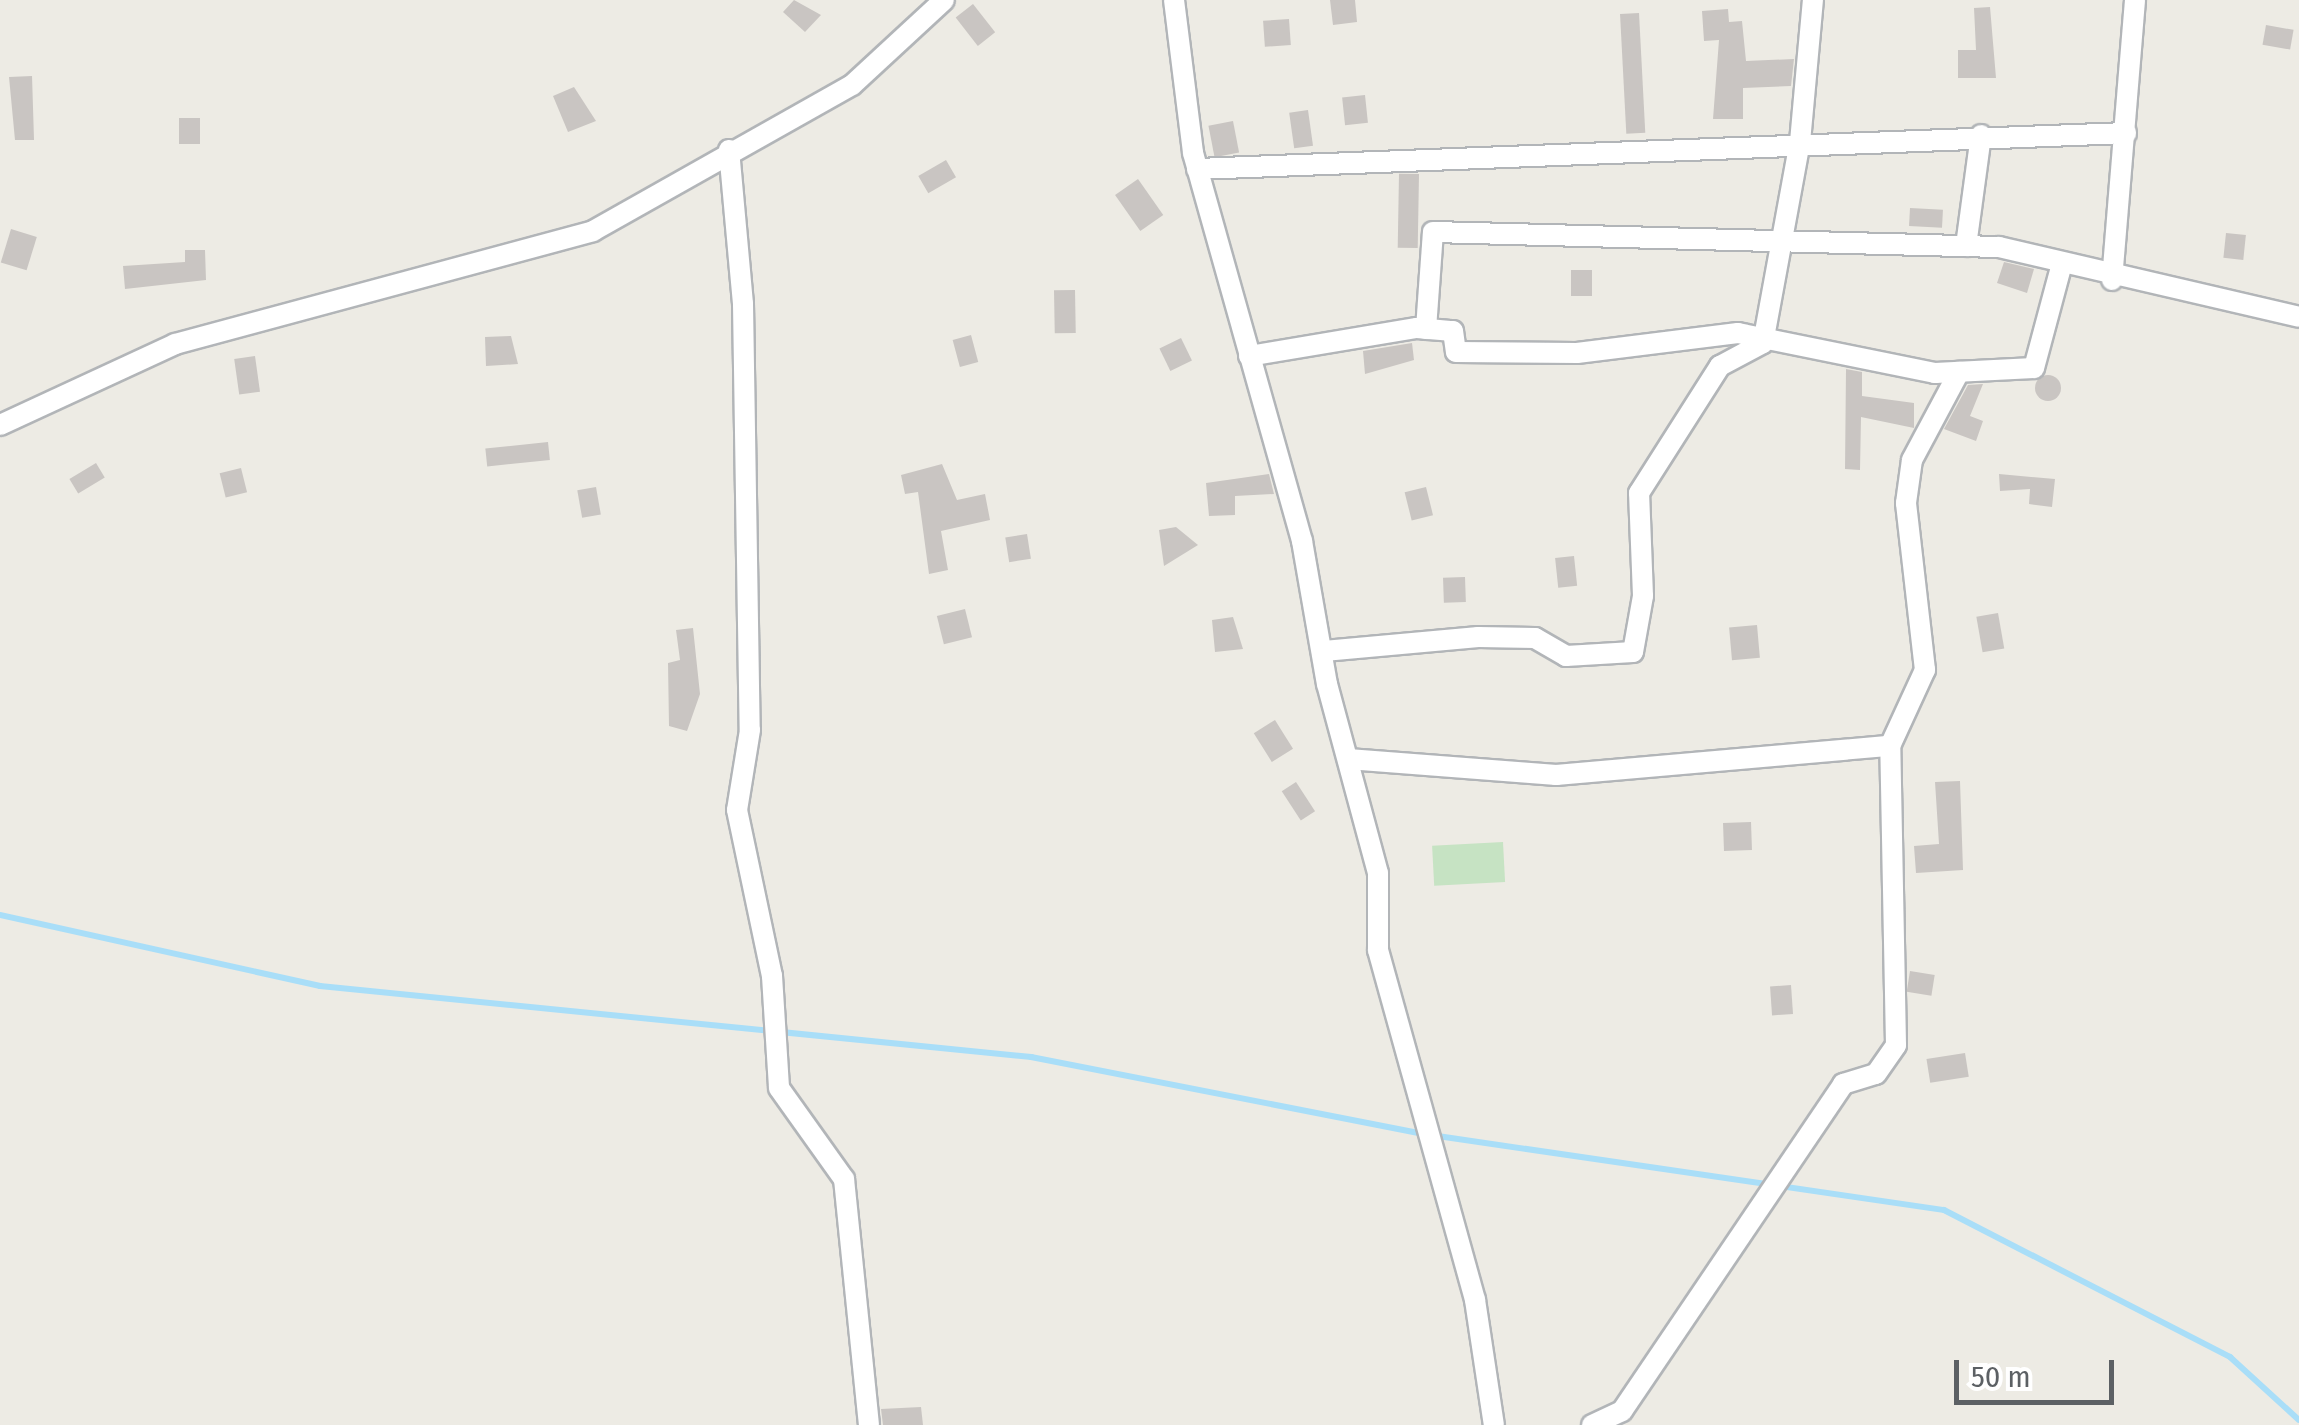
<!DOCTYPE html>
<style>
body{margin:0}
#map{position:relative;width:2299px;height:1425px;overflow:hidden;background:#edebe4;font-family:"Fira Sans Condensed",sans-serif}
div>[style]{position:absolute}
.green>*{inset:0;background:#c6e3c3;transform-origin:0 0}
.stream>*{height:6px;margin:-3px;padding:0 3px;transform-origin:3px;border-radius:3px;background:#a9def8}
.building>*{inset:0;background:#c9c5c2;transform-origin:0 0}
.round{border-radius:50%}
.roads{filter:drop-shadow(2px 0 #b2b5b8) drop-shadow(-2px 0 #b2b5b8) drop-shadow(0 2px #b2b5b8) drop-shadow(0 -2px #b2b5b8)}
.street>*{height:20px;margin:-10px;padding:0 10px;transform-origin:10px;border-radius:10px;background:#fff}
span{translate:-50% -50%;white-space:nowrap;text-align:center;line-height:1.15;-webkit-text-stroke:10px #fff;paint-order:stroke}
.scale{position:absolute;left:1954px;top:1360px;width:160px;height:45px;box-sizing:border-box;border:5px solid #5c6064;border-top:0;padding-left:12px;font-size:30px;line-height:35px;white-space:nowrap;color:#5c6064;-webkit-text-stroke:8px #fff;paint-order:stroke}
</style>
<div id="map">
<div class="green">
<i style="left:1503px;top:842px;width:40px;height:71px;rotate:87deg"></i>
</div>
<div class="stream">
<i style="left:0;top:915px;width:328px;rotate:12.5deg"></i>
<i style="left:320px;top:986px;width:715px;rotate:5.7deg"></i>
<i style="left:1031px;top:1057px;width:400px;rotate:11.1deg"></i>
<i style="left:1424px;top:1134px;width:526px;rotate:8.32deg"></i>
<i style="left:1944px;top:1210px;width:322px;rotate:27.2deg"></i>
<i style="left:2230px;top:1357px;width:93px;rotate:42.4deg"></i>
</div>
<div class="building">
<i style="clip-path:polygon(794px 0,821px 15px,805px 32px,783px 12px)"></i>
<i style="clip-path:polygon(1330px 0,1355px 0,1357px 22px,1333px 25px)"></i>
<i style="left:973px;top:4px;width:36px;height:22px;rotate:52deg"></i>
<i style="clip-path:polygon(1990px 7px,1996px 78px,1958px 78px,1958px 50px,1976px 50px,1974px 8px)"></i>
<i style="clip-path:polygon(1728px 9px,1729px 22px,1742px 21px,1746px 61px,1794px 59px,1791px 86px,1743px 88px,1743px 119px,1713px 119px,1719px 40px,1704px 41px,1702px 11px)"></i>
<i style="left:1639px;top:13px;width:120px;height:19px;rotate:87deg"></i>
<i style="left:1289px;top:19px;width:26px;height:26px;rotate:86deg"></i>
<i style="left:2266px;top:25px;width:28px;height:20px;rotate:10deg"></i>
<i style="clip-path:polygon(32px 76px,34px 140px,15px 140px,9px 77px)"></i>
<i style="clip-path:polygon(574px 87px,596px 121px,568px 132px,553px 96px)"></i>
<i style="left:1365px;top:95px;width:28px;height:23px;rotate:84deg"></i>
<i style="left:1308px;top:110px;width:36px;height:19px;rotate:82deg"></i>
<i style="left:179px;top:118px;width:21px;height:26px"></i>
<i style="left:1233px;top:121px;width:32px;height:25px;rotate:79deg"></i>
<i style="left:946px;top:160px;width:20px;height:32px;rotate:60deg"></i>
<i style="left:1419px;top:174px;width:74px;height:20px;rotate:91deg"></i>
<i style="left:1138px;top:179px;width:44px;height:28px;rotate:55deg"></i>
<i style="left:1910px;top:208px;width:33px;height:18px;rotate:3deg"></i>
<i style="left:11px;top:229px;width:27px;height:35px;rotate:17deg"></i>
<i style="left:2226px;top:233px;width:20px;height:25px;rotate:6deg"></i>
<i style="clip-path:polygon(185px 250px,205px 250px,206px 280px,125px 289px,123px 266px,185px 262px)"></i>
<i style="clip-path:polygon(2004px 262px,2034px 269px,2027px 293px,1997px 283px)"></i>
<i style="left:1571px;top:270px;width:21px;height:26px"></i>
<i style="left:1075px;top:290px;width:43px;height:21px;rotate:89deg"></i>
<i style="left:971px;top:335px;width:28px;height:19px;rotate:75deg"></i>
<i style="clip-path:polygon(511px 336px,518px 364px,486px 366px,485px 337px)"></i>
<i style="left:1181px;top:338px;width:25px;height:24px;rotate:64deg"></i>
<i style="clip-path:polygon(1412px 343px,1414px 360px,1365px 374px,1363px 351px)"></i>
<i style="left:255px;top:356px;width:36px;height:21px;rotate:82deg"></i>
<i style="clip-path:polygon(1846px 369px,1862px 372px,1862px 396px,1914px 403px,1914px 428px,1861px 417px,1860px 470px,1845px 469px)"></i>
<i class="round" style="left:2035px;top:375px;width:26px;height:26px"></i>
<i style="clip-path:polygon(1983px 384px,1970px 416px,1983px 421px,1976px 441px,1944px 429px,1968px 385px)"></i>
<i style="left:548px;top:442px;width:18px;height:63px;rotate:84deg"></i>
<i style="left:96px;top:463px;width:17px;height:31px;rotate:59deg"></i>
<i style="clip-path:polygon(942px 464px,957px 500px,985px 494px,990px 520px,941px 531px,948px 570px,929px 574px,918px 492px,905px 494px,901px 475px)"></i>
<i style="left:241px;top:468px;width:25px;height:22px;rotate:76deg"></i>
<i style="clip-path:polygon(1269px 474px,1274px 494px,1235px 496px,1235px 515px,1209px 516px,1206px 483px)"></i>
<i style="clip-path:polygon(1999px 474px,2055px 479px,2052px 507px,2029px 504px,2030px 489px,2000px 491px)"></i>
<i style="left:596px;top:487px;width:28px;height:19px;rotate:80deg"></i>
<i style="left:1426px;top:487px;width:29px;height:22px;rotate:76deg"></i>
<i style="clip-path:polygon(1176px 527px,1198px 545px,1164px 566px,1159px 530px)"></i>
<i style="left:1027px;top:534px;width:25px;height:22px;rotate:81deg"></i>
<i style="left:1574px;top:556px;width:30px;height:19px;rotate:84deg"></i>
<i style="left:1465px;top:577px;width:25px;height:22px;rotate:88deg"></i>
<i style="left:965px;top:609px;width:29px;height:29px;rotate:76deg"></i>
<i style="left:1998px;top:613px;width:36px;height:22px;rotate:80deg"></i>
<i style="clip-path:polygon(1233px 617px,1243px 649px,1215px 652px,1212px 620px)"></i>
<i style="left:1757px;top:625px;width:33px;height:28px;rotate:85deg"></i>
<i style="clip-path:polygon(693px 628px,700px 694px,687px 731px,669px 726px,668px 663px,680px 660px,676px 630px)"></i>
<i style="left:1275px;top:720px;width:34px;height:25px;rotate:58deg"></i>
<i style="clip-path:polygon(1960px 781px,1963px 870px,1916px 873px,1914px 846px,1939px 844px,1935px 782px)"></i>
<i style="left:1296px;top:782px;width:35px;height:17px;rotate:57deg"></i>
<i style="left:1751px;top:822px;width:28px;height:28px;rotate:88deg"></i>
<i style="left:1910px;top:971px;width:25px;height:21px;rotate:9deg"></i>
<i style="left:1791px;top:985px;width:29px;height:21px;rotate:86deg"></i>
<i style="left:1965px;top:1053px;width:24px;height:39px;rotate:81deg"></i>
<i style="clip-path:polygon(921px 1407px,923px 1425px,883px 1425px,881px 1409px)"></i>
</div>
<div class="roads">
<div class="street">
<i style="left:1174px;top:0;width:154px;rotate:82.9deg"></i>
<i style="left:1193px;top:153px;width:403px;rotate:74.3deg"></i>
<i style="left:1302px;top:541px;width:145px;rotate:80.1deg"></i>
<i style="left:1327px;top:684px;width:196px;rotate:74.9deg"></i>
<i style="left:1378px;top:873px;width:77px;rotate:90deg"></i>
<i style="left:1378px;top:950px;width:363px;rotate:74.5deg"></i>
<i style="left:1475px;top:1300px;width:126px;rotate:81.4deg"></i>
<i style="left:729px;top:150px;width:155px;rotate:84.8deg"></i>
<i style="left:743px;top:304px;width:426px;rotate:89.1deg"></i>
<i style="left:750px;top:730px;width:81px;rotate:99.2deg"></i>
<i style="left:737px;top:810px;width:170px;rotate:78.1deg"></i>
<i style="left:772px;top:976px;width:112px;rotate:86.4deg"></i>
<i style="left:779px;top:1088px;width:112px;rotate:54.5deg"></i>
<i style="left:844px;top:1179px;width:247px;rotate:84.2deg"></i>
<i style="left:1197px;top:169px;width:930px;rotate:-2.22deg"></i>
<i style="left:1966px;top:246px;width:112px;rotate:-82.3deg"></i>
<i style="left:2112px;top:280px;width:281px;rotate:-85.3deg"></i>
<i style="left:1426px;top:329px;width:97px;rotate:-85.9deg"></i>
<i style="left:1433px;top:232px;width:566px;rotate:1.52deg"></i>
<i style="left:1999px;top:247px;width:308px;rotate:13.1deg"></i>
<i style="left:1249px;top:356px;width:170px;rotate:-9.5deg"></i>
<i style="left:1417px;top:328px;width:36px;rotate:5deg"></i>
<i style="left:1453px;top:331px;width:21px;rotate:82deg"></i>
<i style="left:1456px;top:352px;width:121px;rotate:0.5deg"></i>
<i style="left:1577px;top:353px;width:162px;rotate:-7.1deg"></i>
<i style="left:1738px;top:333px;width:201px;rotate:11.5deg"></i>
<i style="left:1935px;top:373px;width:99px;rotate:-2.9deg"></i>
<i style="left:2034px;top:368px;width:105px;rotate:-75deg"></i>
<i style="left:0;top:425px;width:193px;rotate:-24.8deg"></i>
<i style="left:175px;top:344px;width:433px;rotate:-15.1deg"></i>
<i style="left:593px;top:231px;width:297px;rotate:-29.4deg"></i>
<i style="left:852px;top:85px;width:125px;rotate:-42.7deg"></i>
<i style="left:1324px;top:651px;width:155px;rotate:-5.2deg"></i>
<i style="left:1478px;top:637px;width:57px;rotate:1deg"></i>
<i style="left:1535px;top:638px;width:36px;rotate:30deg"></i>
<i style="left:1566px;top:656px;width:67px;rotate:-3.4deg"></i>
<i style="left:1633px;top:652px;width:57px;rotate:-79.9deg"></i>
<i style="left:1643px;top:596px;width:103px;rotate:-92.2deg"></i>
<i style="left:1639px;top:493px;width:151px;rotate:-57.5deg"></i>
<i style="left:1720px;top:366px;width:49px;rotate:-28.1deg"></i>
<i style="left:1763px;top:343px;width:204px;rotate:-79.6deg"></i>
<i style="left:1800px;top:142px;width:143px;rotate:-84.8deg"></i>
<i style="left:1348px;top:759px;width:209px;rotate:4.4deg"></i>
<i style="left:1556px;top:775px;width:335px;rotate:-5deg"></i>
<i style="left:1592px;top:1425px;width:33px;rotate:-25deg"></i>
<i style="left:1622px;top:1411px;width:395px;rotate:-55.9deg"></i>
<i style="left:1843px;top:1084px;width:34px;rotate:-17deg"></i>
<i style="left:1876px;top:1074px;width:35px;rotate:-55deg"></i>
<i style="left:1896px;top:1045px;width:299px;rotate:-91.1deg"></i>
<i style="left:1890px;top:746px;width:84px;rotate:-65.3deg"></i>
<i style="left:1925px;top:670px;width:168px;rotate:-96.5deg"></i>
<i style="left:1906px;top:503px;width:43px;rotate:-82.1deg"></i>
<i style="left:1912px;top:460px;width:100px;rotate:-61.9deg"></i>
</div>
</div>
<div class="scale">50 m</div>
</div>
